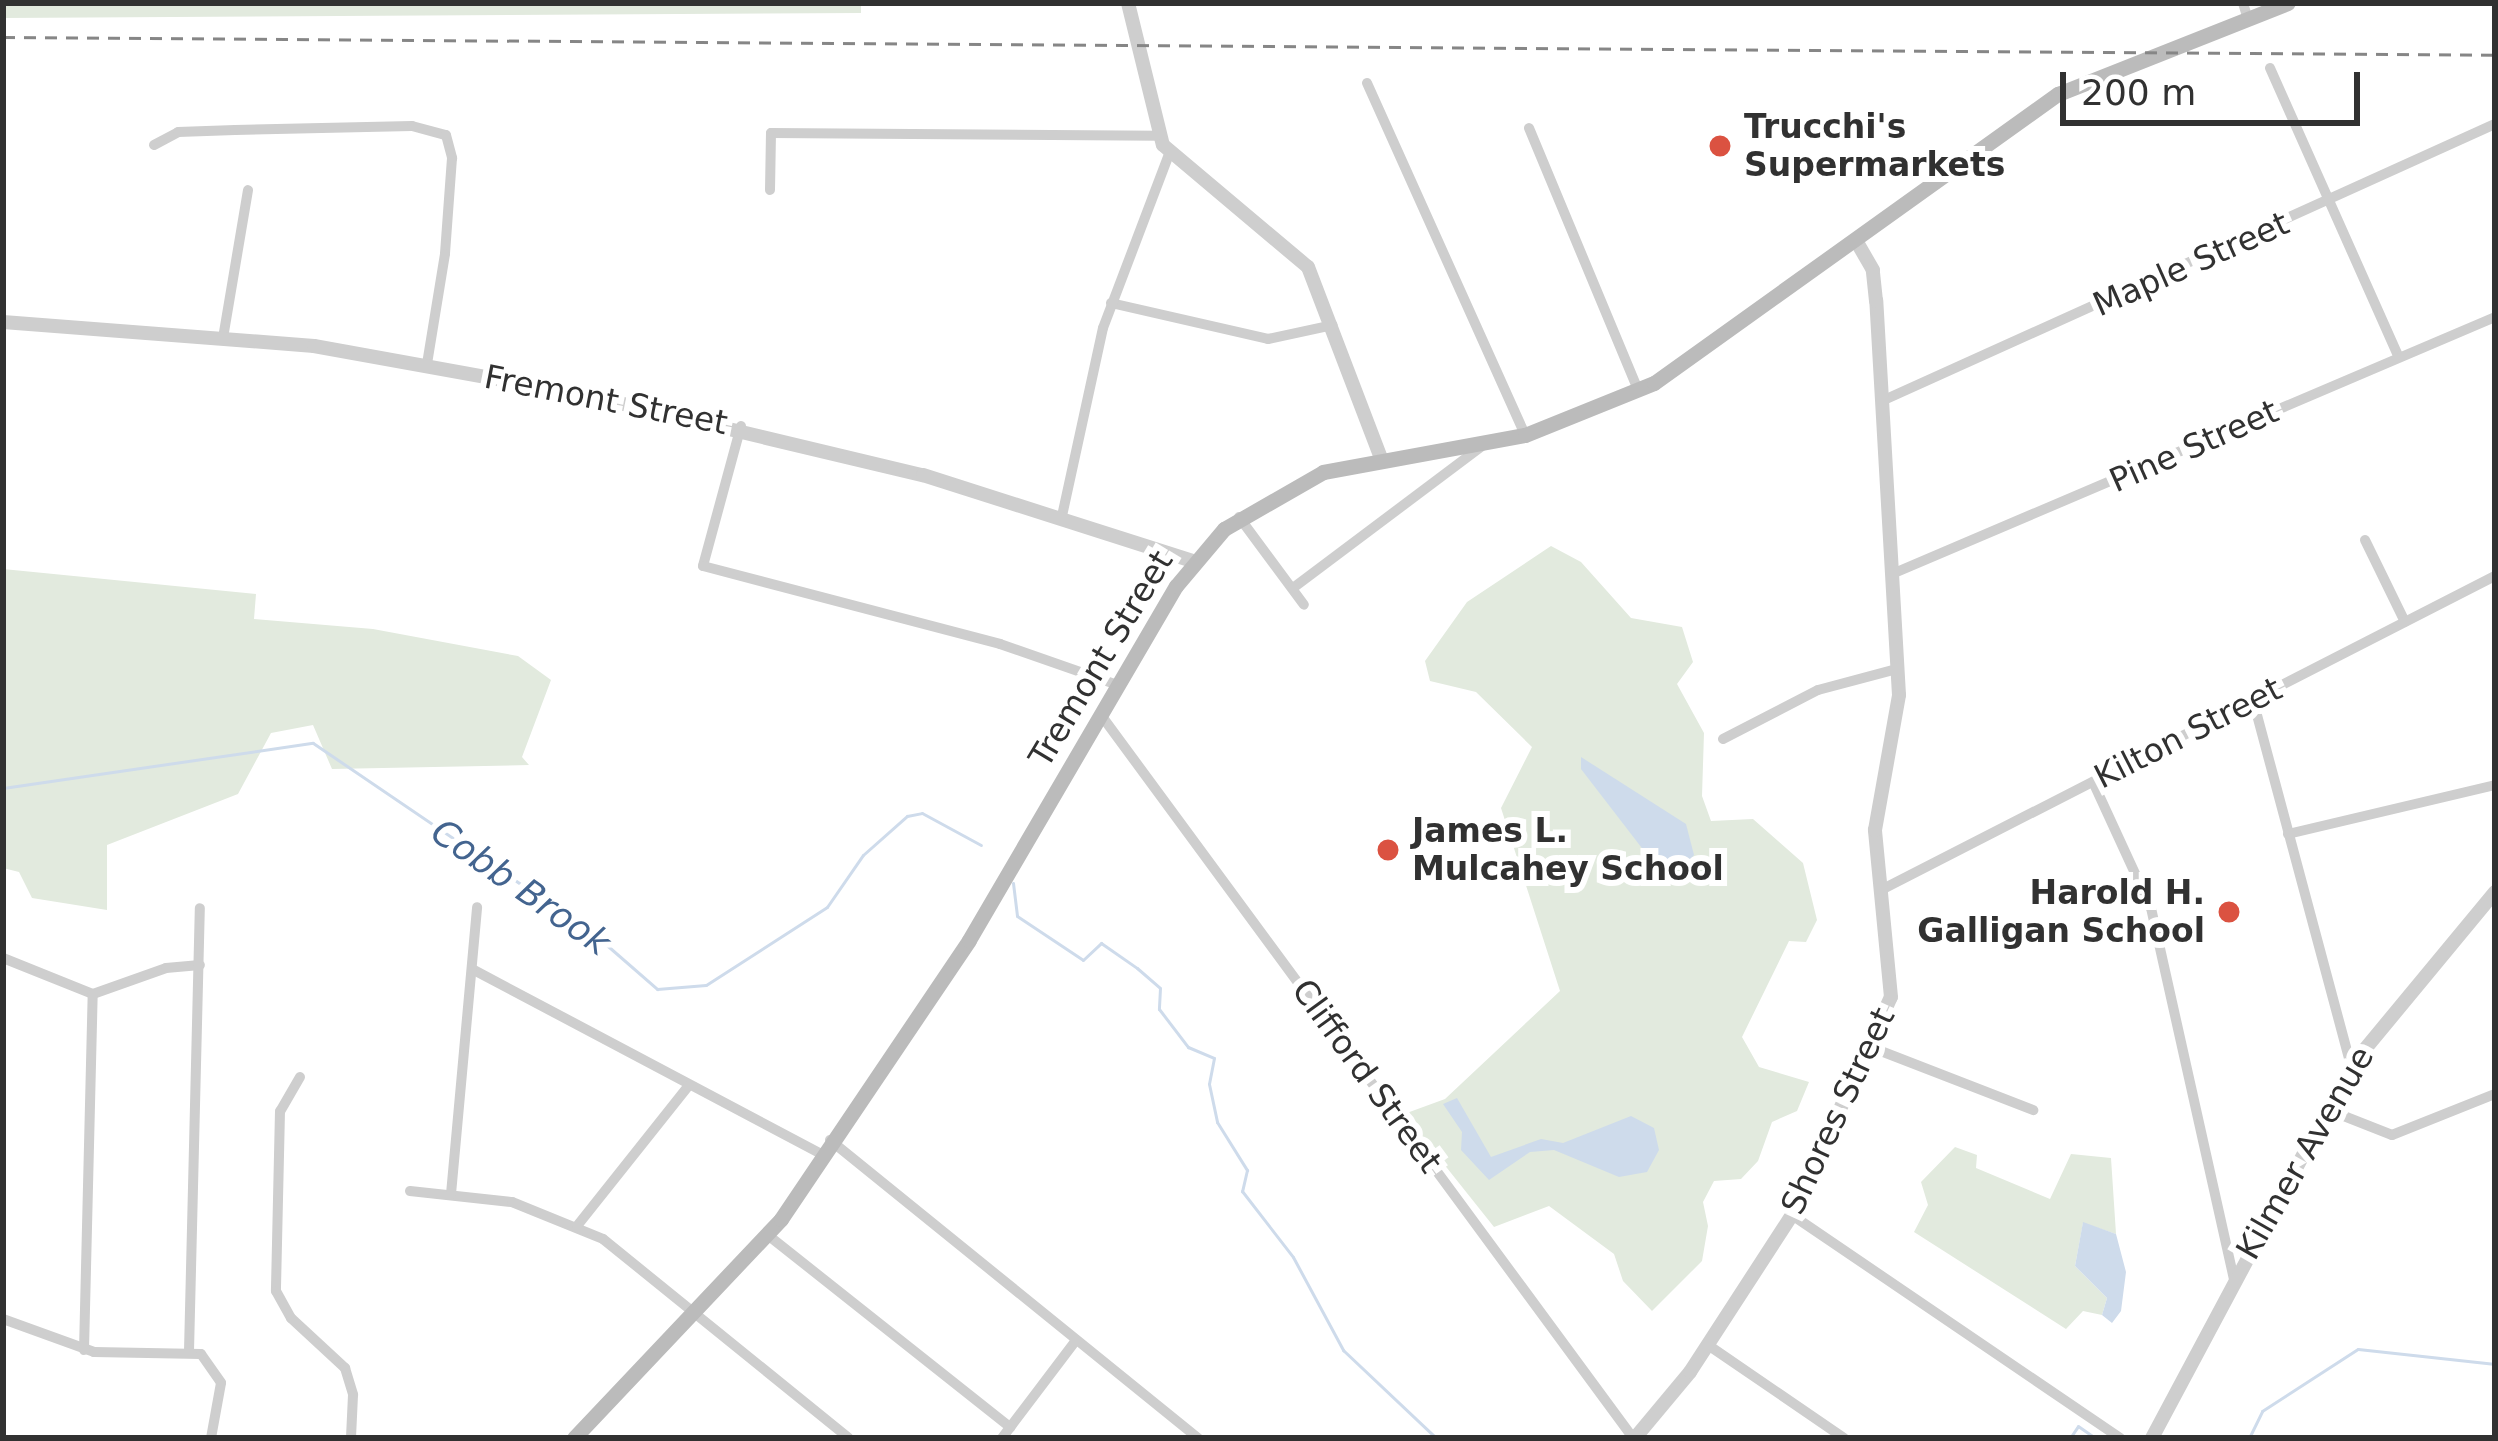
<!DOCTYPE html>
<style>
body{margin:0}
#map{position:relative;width:2498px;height:1441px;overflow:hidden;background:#fff;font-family:"DejaVu Sans",sans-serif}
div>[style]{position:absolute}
.green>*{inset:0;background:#e2eade}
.water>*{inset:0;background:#cedbeb}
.stream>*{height:3px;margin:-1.5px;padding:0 1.5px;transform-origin:1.5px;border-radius:1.5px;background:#cedbeb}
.minor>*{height:10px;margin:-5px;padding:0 5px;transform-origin:5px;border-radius:5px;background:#cecece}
.tertiary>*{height:14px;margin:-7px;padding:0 7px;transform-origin:7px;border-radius:7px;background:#cecece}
.secondary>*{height:15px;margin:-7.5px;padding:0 7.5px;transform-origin:7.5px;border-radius:7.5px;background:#bbb}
.rail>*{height:3px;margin-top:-1.5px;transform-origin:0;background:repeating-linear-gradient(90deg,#868686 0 12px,transparent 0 21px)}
.dots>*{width:33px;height:33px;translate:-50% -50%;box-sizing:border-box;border:6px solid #fff;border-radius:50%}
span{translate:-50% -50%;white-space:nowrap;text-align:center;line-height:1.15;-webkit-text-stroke:12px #fff;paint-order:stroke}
.poi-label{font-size:33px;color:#313131;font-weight:700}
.left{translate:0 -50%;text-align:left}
.right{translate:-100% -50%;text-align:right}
.street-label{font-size:33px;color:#313131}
.water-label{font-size:36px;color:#43648f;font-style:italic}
.frame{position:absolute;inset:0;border:6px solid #313131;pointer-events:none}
.scale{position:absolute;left:2060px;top:72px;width:300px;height:54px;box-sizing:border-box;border:6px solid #313131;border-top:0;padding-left:15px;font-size:36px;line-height:42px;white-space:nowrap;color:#313131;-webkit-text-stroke:9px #fff;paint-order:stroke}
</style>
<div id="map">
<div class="green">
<i style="clip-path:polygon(3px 3px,861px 3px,861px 13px,3px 18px)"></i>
<i style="clip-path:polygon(1551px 546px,1581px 562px,1631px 618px,1682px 627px,1693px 662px,1677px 684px,1704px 733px,1702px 796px,1711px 821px,1753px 819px,1803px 863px,1817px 920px,1806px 942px,1789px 941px,1742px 1037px,1759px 1067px,1809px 1082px,1797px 1111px,1772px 1122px,1758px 1161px,1741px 1179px,1714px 1181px,1703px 1202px,1708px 1226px,1702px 1261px,1652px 1311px,1623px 1281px,1614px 1254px,1549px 1206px,1494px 1227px,1404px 1114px,1445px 1099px,1560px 991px,1501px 808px,1532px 747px,1476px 692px,1430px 681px,1425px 661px,1467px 602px)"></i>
<i style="clip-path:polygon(3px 569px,256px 594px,254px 619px,373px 629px,518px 656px,551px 680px,522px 757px,529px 765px,332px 769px,313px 725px,271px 733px,238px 794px,107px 845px,107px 910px,32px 898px,19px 872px,3px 868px)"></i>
<i style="clip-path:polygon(1955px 1147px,1977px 1155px,1976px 1168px,2050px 1199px,2071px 1154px,2111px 1158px,2116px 1234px,2083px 1223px,2075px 1266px,2107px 1298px,2102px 1315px,2083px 1311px,2066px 1329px,1914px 1232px,1928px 1205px,1921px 1182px)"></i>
</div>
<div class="water">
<i style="clip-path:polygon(1581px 757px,1686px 824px,1694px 855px,1684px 867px,1658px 869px,1581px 769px)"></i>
<i style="clip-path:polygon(1457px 1098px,1491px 1157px,1541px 1139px,1563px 1143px,1631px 1116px,1654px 1128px,1659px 1150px,1647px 1172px,1619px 1177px,1554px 1150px,1530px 1152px,1489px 1180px,1461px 1150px,1462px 1132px,1443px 1104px)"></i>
<i style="clip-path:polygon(2083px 1222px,2116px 1234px,2126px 1272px,2121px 1311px,2112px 1323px,2102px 1315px,2107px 1298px,2075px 1266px)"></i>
</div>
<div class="stream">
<i style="left:3px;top:788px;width:313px;rotate:-8.3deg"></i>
<i style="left:313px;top:743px;width:340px;rotate:34.2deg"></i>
<i style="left:594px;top:934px;width:84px;rotate:41.1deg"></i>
<i style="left:657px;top:989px;width:49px;rotate:-4.7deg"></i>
<i style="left:706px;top:985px;width:144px;rotate:-32.8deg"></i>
<i style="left:827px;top:907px;width:63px;rotate:-55.3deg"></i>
<i style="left:863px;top:855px;width:59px;rotate:-41.6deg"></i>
<i style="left:907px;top:816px;width:15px;rotate:-11deg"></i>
<i style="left:922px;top:813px;width:67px;rotate:28.5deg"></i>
<i style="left:1013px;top:883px;width:33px;rotate:83deg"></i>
<i style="left:1017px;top:916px;width:79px;rotate:33.7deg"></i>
<i style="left:1083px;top:960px;width:25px;rotate:-43deg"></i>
<i style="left:1101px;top:943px;width:44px;rotate:34.8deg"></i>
<i style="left:1137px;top:968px;width:30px;rotate:41deg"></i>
<i style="left:1160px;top:988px;width:21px;rotate:93deg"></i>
<i style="left:1159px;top:1009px;width:48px;rotate:52.7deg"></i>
<i style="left:1188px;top:1047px;width:28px;rotate:23deg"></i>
<i style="left:1214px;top:1058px;width:26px;rotate:101deg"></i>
<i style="left:1209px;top:1084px;width:39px;rotate:78deg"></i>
<i style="left:1217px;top:1122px;width:57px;rotate:58deg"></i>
<i style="left:1247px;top:1170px;width:22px;rotate:103deg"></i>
<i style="left:1242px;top:1191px;width:83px;rotate:52.3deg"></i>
<i style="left:1293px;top:1257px;width:106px;rotate:61.7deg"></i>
<i style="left:1343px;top:1350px;width:128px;rotate:43.4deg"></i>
<i style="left:2070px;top:1438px;width:14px;rotate:-56deg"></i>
<i style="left:2078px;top:1426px;width:21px;rotate:35deg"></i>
<i style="left:2249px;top:1438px;width:30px;rotate:-64deg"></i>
<i style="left:2262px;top:1411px;width:114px;rotate:-32.9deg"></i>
<i style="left:2358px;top:1349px;width:138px;rotate:6.2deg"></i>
</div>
<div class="minor">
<i style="left:2243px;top:3px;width:14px;rotate:73deg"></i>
<i style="left:2270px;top:68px;width:314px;rotate:66deg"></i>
<i style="left:1367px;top:83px;width:386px;rotate:65.8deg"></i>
<i style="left:1529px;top:128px;width:284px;rotate:67.4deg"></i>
<i style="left:154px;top:145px;width:27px;rotate:-28deg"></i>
<i style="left:178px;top:132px;width:57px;rotate:-2deg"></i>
<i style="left:235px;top:130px;width:177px;rotate:-1.3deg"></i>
<i style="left:412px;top:126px;width:35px;rotate:15deg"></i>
<i style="left:446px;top:135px;width:24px;rotate:75deg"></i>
<i style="left:452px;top:158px;width:96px;rotate:94.2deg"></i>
<i style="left:445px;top:254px;width:111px;rotate:99.3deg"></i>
<i style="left:770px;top:190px;width:57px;rotate:-89deg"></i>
<i style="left:771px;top:133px;width:388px;rotate:0.4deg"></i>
<i style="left:1111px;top:303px;width:161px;rotate:12.9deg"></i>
<i style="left:1268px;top:339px;width:66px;rotate:-12.2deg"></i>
<i style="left:223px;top:338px;width:150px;rotate:-80.4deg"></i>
<i style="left:1884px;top:400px;width:670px;rotate:-24.31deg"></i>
<i style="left:741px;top:426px;width:145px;rotate:105.2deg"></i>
<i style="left:703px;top:566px;width:307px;rotate:14.7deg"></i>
<i style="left:1000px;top:644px;width:125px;rotate:19.2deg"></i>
<i style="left:1062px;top:516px;width:192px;rotate:-77.7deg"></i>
<i style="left:1103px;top:328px;width:186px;rotate:-69.2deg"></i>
<i style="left:1239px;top:517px;width:109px;rotate:53.5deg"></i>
<i style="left:2365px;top:540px;width:91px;rotate:64deg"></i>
<i style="left:1892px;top:574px;width:655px;rotate:-23.08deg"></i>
<i style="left:1293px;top:588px;width:236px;rotate:-36.9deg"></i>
<i style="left:2253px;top:700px;width:379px;rotate:75deg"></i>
<i style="left:1101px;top:715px;width:898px;rotate:53.65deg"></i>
<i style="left:1723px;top:739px;width:107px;rotate:-27.3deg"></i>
<i style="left:1818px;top:690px;width:82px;rotate:-14.9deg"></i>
<i style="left:2093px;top:782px;width:139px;rotate:65.3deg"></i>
<i style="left:2151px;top:908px;width:380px;rotate:77.4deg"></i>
<i style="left:2288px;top:834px;width:213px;rotate:-13.3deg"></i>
<i style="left:1881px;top:890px;width:690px;rotate:-27.09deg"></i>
<i style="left:3px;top:958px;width:97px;rotate:21.8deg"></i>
<i style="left:93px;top:994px;width:77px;rotate:-19.6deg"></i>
<i style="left:166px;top:968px;width:34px;rotate:-5deg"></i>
<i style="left:472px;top:969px;width:395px;rotate:27.9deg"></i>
<i style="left:1873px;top:1048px;width:172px;rotate:21.2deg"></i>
<i style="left:300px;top:1077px;width:39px;rotate:120deg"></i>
<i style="left:280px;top:1111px;width:180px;rotate:91.3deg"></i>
<i style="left:276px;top:1291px;width:31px;rotate:61deg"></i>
<i style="left:291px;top:1318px;width:74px;rotate:42.8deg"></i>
<i style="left:345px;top:1368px;width:28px;rotate:73deg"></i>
<i style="left:353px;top:1395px;width:43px;rotate:92.7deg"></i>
<i style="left:2326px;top:1109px;width:71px;rotate:21.5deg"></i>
<i style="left:2392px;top:1135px;width:111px;rotate:-21.7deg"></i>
<i style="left:830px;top:1140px;width:474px;rotate:39deg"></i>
<i style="left:410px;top:1191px;width:103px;rotate:6.2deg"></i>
<i style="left:512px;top:1202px;width:98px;rotate:22.1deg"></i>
<i style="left:603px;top:1239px;width:316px;rotate:39deg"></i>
<i style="left:451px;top:1194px;width:288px;rotate:-84.8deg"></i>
<i style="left:1792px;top:1215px;width:397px;rotate:34.2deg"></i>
<i style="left:577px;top:1226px;width:180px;rotate:-51.5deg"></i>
<i style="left:769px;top:1236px;width:308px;rotate:38.4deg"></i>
<i style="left:3px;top:1319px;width:97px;rotate:19.9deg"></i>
<i style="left:94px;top:1352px;width:107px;rotate:1.1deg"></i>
<i style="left:201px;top:1354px;width:35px;rotate:55deg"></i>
<i style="left:221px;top:1383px;width:56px;rotate:100.3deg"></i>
<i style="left:1708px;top:1345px;width:165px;rotate:34.4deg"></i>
<i style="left:84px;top:1350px;width:356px;rotate:-88.6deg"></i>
<i style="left:189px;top:1351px;width:443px;rotate:-88.6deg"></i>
<i style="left:1002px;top:1438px;width:123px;rotate:-52.9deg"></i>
</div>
<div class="tertiary">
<i style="left:1128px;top:3px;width:146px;rotate:76.2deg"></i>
<i style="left:1163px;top:145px;width:189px;rotate:40.1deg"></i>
<i style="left:1308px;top:267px;width:208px;rotate:69.1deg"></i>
<i style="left:3px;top:322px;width:312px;rotate:4.4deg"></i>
<i style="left:314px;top:346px;width:276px;rotate:10.2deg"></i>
<i style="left:586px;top:395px;width:346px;rotate:13.4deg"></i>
<i style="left:923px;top:475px;width:283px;rotate:17.7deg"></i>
<i style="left:1635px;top:1438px;width:86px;rotate:-50.2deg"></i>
<i style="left:1690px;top:1372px;width:187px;rotate:-57deg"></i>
<i style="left:1792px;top:1215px;width:239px;rotate:-65.6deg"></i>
<i style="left:1891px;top:997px;width:168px;rotate:-95.5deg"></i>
<i style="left:1875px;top:830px;width:137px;rotate:-79.9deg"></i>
<i style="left:1899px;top:695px;width:395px;rotate:-93.3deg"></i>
<i style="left:1876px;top:301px;width:31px;rotate:-96deg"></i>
<i style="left:1873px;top:270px;width:34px;rotate:-120deg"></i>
<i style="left:2152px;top:1438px;width:422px;rotate:-61.9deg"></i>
<i style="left:2351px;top:1066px;width:226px;rotate:-50.4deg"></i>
</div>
<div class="secondary">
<i style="left:574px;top:1438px;width:301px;rotate:-46.6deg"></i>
<i style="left:781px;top:1219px;width:336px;rotate:-56deg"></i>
<i style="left:969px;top:940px;width:410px;rotate:-59.7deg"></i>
<i style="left:1176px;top:586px;width:75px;rotate:-49.9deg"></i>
<i style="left:1224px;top:529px;width:114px;rotate:-29.9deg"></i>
<i style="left:1323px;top:472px;width:205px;rotate:-10.4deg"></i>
<i style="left:1525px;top:435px;width:139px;rotate:-22deg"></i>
<i style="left:1654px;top:383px;width:497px;rotate:-35.6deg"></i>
<i style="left:2058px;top:94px;width:247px;rotate:-21.6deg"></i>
</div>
<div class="rail">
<i style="left:3px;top:37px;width:2492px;rotate:0.41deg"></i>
</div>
<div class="dots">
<i style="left:1720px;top:146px;background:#db5241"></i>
<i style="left:1388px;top:850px;background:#db5241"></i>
<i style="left:2229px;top:912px;background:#db5241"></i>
</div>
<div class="poi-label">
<span class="left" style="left:1744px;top:146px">Trucchi's<br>Supermarkets</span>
<span class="left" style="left:1412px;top:850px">James L.<br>Mulcahey School</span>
<span class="right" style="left:2205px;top:912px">Harold H.<br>Galligan School</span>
</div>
<div class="street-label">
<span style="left:2191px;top:264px;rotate:-24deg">Maple Street</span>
<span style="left:606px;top:400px;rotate:11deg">Fremont Street</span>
<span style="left:2194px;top:446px;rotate:-24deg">Pine Street</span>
<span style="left:1101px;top:659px;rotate:-59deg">Tremont Street</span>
<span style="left:2188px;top:733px;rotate:-27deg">Kilton Street</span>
<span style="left:1367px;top:1076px;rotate:54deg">Clifford Street</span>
<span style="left:1838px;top:1111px;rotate:-65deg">Shores Street</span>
<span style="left:2305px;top:1153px;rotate:-60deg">Kilmer Avenue</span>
</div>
<div class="water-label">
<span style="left:521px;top:887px;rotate:35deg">Cobb Brook</span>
</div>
<div class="frame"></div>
<div class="scale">200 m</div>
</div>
